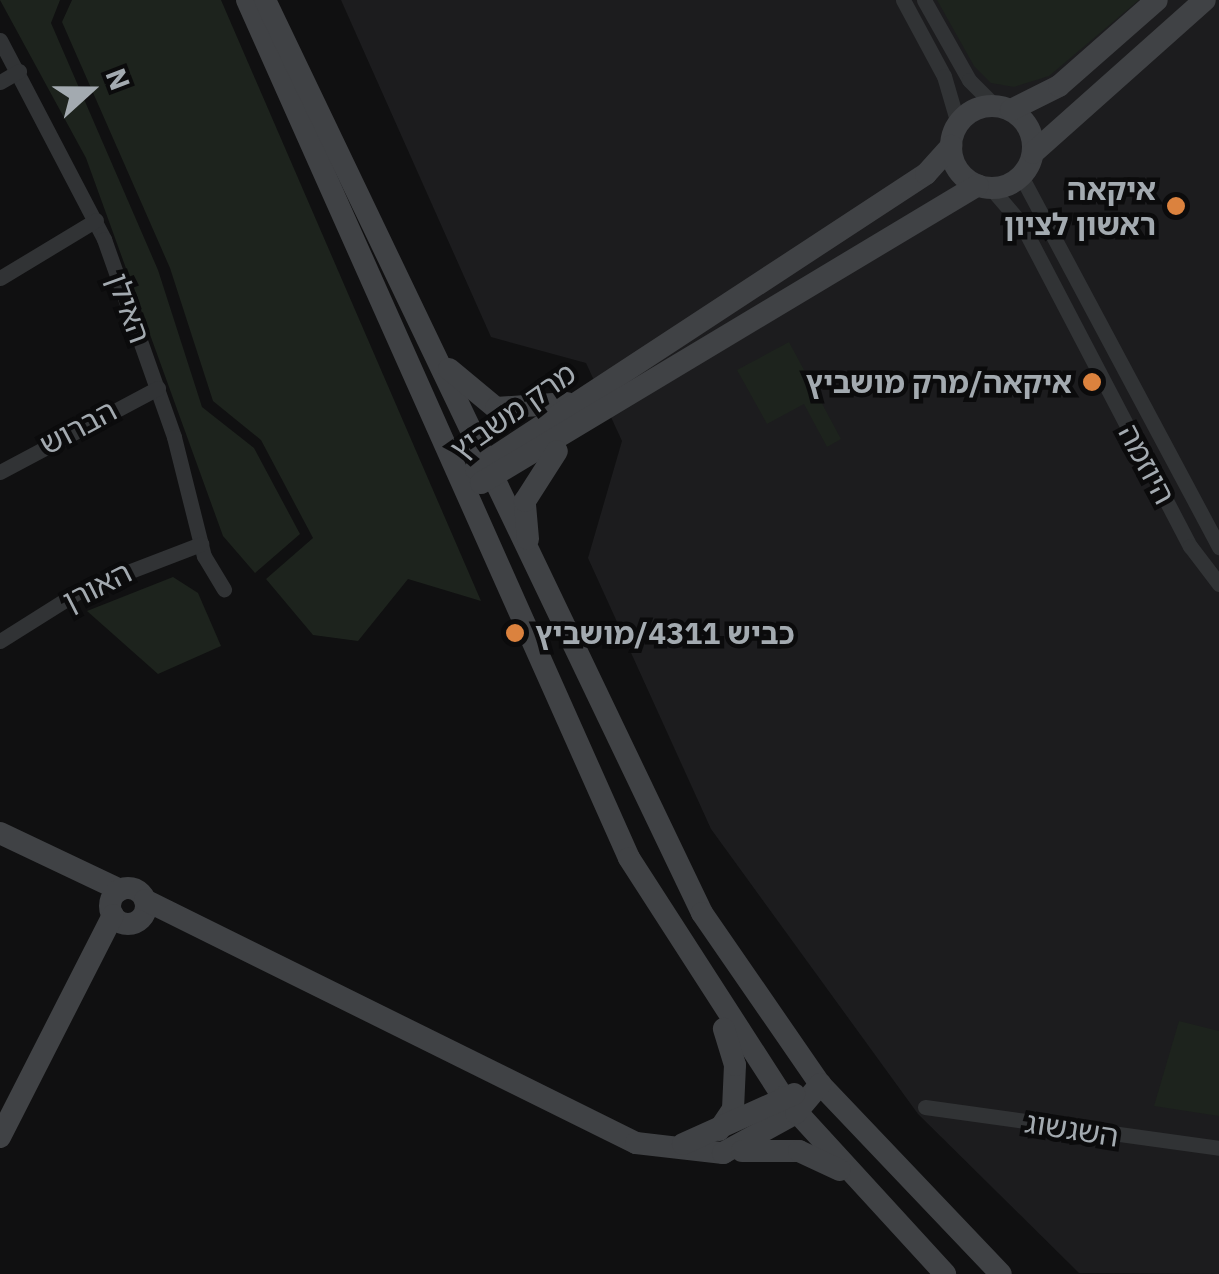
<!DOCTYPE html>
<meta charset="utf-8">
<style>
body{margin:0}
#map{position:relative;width:1219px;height:1274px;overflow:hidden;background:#101011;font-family:"IBM Plex Sans","Noto Sans Hebrew",sans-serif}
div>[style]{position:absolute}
.built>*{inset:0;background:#1c1c1e}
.green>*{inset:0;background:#1d231d}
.street>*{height:15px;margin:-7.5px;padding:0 7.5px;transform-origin:7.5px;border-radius:7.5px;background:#313335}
.secondary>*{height:22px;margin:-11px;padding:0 11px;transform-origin:11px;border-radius:11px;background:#404245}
.secondary>.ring{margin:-11px;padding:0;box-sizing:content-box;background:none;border:22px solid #404245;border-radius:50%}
.dots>*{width:28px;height:28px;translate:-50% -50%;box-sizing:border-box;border:5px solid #0b0b0c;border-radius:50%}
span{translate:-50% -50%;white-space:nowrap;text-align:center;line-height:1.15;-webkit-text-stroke:9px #0b0b0c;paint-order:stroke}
.poi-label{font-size:30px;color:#a3aab0;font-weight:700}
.right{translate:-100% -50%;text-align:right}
.left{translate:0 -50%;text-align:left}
.street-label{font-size:30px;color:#a3aab0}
.north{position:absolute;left:40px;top:40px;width:100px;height:100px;-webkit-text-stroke:8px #0b0b0c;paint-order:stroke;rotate:69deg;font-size:28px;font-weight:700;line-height:40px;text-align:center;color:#a3aab0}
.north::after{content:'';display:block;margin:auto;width:35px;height:45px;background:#a3aab0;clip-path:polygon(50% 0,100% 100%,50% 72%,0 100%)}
</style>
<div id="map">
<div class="built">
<i style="clip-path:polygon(341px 0,1219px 0,1219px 1274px,1079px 1273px,918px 1114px,711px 829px,588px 558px,622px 441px,586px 363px,491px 337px)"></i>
</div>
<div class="green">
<i style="clip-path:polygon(0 0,60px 0,51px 23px,158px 270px,202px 407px,254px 448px,300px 534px,255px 573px,223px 536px,86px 158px)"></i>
<i style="clip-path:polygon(72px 0,221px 0,481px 601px,408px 579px,358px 641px,313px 635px,266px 579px,313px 538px,261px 440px,213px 401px,170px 268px,62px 22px)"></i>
<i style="clip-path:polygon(937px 0,1139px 0,1049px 76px,1014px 87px,991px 83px,974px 66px)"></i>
<i style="clip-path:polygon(789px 342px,841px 439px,827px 447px,804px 404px,767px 424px,737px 370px)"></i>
<i style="clip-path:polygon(173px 577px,198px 593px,221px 646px,158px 674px,87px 611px)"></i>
<i style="clip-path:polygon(1179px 1021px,1219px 1031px,1219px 1116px,1154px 1106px)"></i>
</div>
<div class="street">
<i style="left:903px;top:0;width:86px;rotate:61.7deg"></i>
<i style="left:944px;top:76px;width:50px;rotate:73.7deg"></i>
<i style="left:924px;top:0;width:92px;rotate:60.6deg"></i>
<i style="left:969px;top:80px;width:35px;rotate:45deg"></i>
<i style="left:0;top:40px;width:225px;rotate:62.4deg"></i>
<i style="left:104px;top:239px;width:210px;rotate:70.5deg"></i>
<i style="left:174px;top:437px;width:123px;rotate:75.9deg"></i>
<i style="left:204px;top:556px;width:39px;rotate:59deg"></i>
<i style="left:0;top:82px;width:22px;rotate:-30deg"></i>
<i style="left:1021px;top:176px;width:421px;rotate:61.9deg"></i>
<i style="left:990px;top:187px;width:48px;rotate:49.3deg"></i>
<i style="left:1021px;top:223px;width:365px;rotate:62.4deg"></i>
<i style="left:1190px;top:546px;width:48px;rotate:52.7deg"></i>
<i style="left:0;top:278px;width:112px;rotate:-31.1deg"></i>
<i style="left:0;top:472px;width:179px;rotate:-28deg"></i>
<i style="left:0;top:641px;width:96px;rotate:-32.2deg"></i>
<i style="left:81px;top:590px;width:129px;rotate:-21deg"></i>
<i style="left:925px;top:1107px;width:297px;rotate:7.9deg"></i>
</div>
<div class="secondary">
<i style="left:247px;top:0;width:939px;rotate:66deg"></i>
<i style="left:629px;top:858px;width:284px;rotate:57.2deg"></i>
<i style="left:783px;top:1097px;width:240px;rotate:47.5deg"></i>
<i style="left:265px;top:0;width:1012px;rotate:64.42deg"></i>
<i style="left:702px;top:913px;width:208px;rotate:55.4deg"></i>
<i style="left:820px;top:1084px;width:262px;rotate:46.4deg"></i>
<i class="ring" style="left:951px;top:106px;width:60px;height:60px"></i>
<i style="left:1011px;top:110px;width:54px;rotate:-26.6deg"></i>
<i style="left:1059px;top:86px;width:130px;rotate:-41.3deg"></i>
<i style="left:1033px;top:153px;width:230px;rotate:-41.7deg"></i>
<i style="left:449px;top:369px;width:61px;rotate:39.7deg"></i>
<i style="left:496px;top:408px;width:71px;rotate:-4deg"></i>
<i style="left:476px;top:469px;width:538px;rotate:-33.25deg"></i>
<i style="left:926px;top:174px;width:38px;rotate:-48deg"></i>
<i style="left:481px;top:483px;width:579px;rotate:-30.95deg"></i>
<i style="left:528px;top:539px;width:38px;rotate:-95deg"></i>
<i style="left:525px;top:501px;width:59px;rotate:-57.4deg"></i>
<i style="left:0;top:833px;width:133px;rotate:25.4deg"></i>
<i class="ring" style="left:110px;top:888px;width:14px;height:14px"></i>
<i style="left:145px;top:900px;width:548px;rotate:26.33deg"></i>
<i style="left:636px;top:1143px;width:88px;rotate:6.6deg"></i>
<i style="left:723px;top:1153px;width:83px;rotate:-28.7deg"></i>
<i style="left:796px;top:1113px;width:38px;rotate:-50deg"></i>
<i style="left:719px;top:1130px;width:25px;rotate:-56deg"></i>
<i style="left:733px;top:1109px;width:44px;rotate:-87.4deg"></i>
<i style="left:735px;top:1065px;width:38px;rotate:-107deg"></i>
<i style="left:0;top:1137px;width:249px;rotate:-63deg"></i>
<i style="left:683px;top:1144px;width:122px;rotate:-24.2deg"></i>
<i style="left:742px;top:1151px;width:57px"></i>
<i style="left:799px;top:1151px;width:45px;rotate:24.9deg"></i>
</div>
<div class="dots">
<i style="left:1176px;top:206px;background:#db823e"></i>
<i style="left:1092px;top:382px;background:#db823e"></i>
<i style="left:515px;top:633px;background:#db823e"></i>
</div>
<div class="poi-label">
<span class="right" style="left:1156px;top:206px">איקאה<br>ראשון לציון</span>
<span class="right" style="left:1072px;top:382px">איקאה/מרק מושביץ</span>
<span class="left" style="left:535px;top:633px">כביש 4311/מושביץ</span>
</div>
<div class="street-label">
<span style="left:129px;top:308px;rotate:70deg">האילן</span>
<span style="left:513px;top:411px;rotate:-35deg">מרק משביץ</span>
<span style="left:78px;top:427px;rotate:-28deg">הברוש</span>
<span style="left:1147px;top:464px;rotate:62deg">היוזמה</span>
<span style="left:97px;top:586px;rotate:-27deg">האורן</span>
<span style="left:1072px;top:1129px;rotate:9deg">השגשוג</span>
</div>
<div class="north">N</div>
</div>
